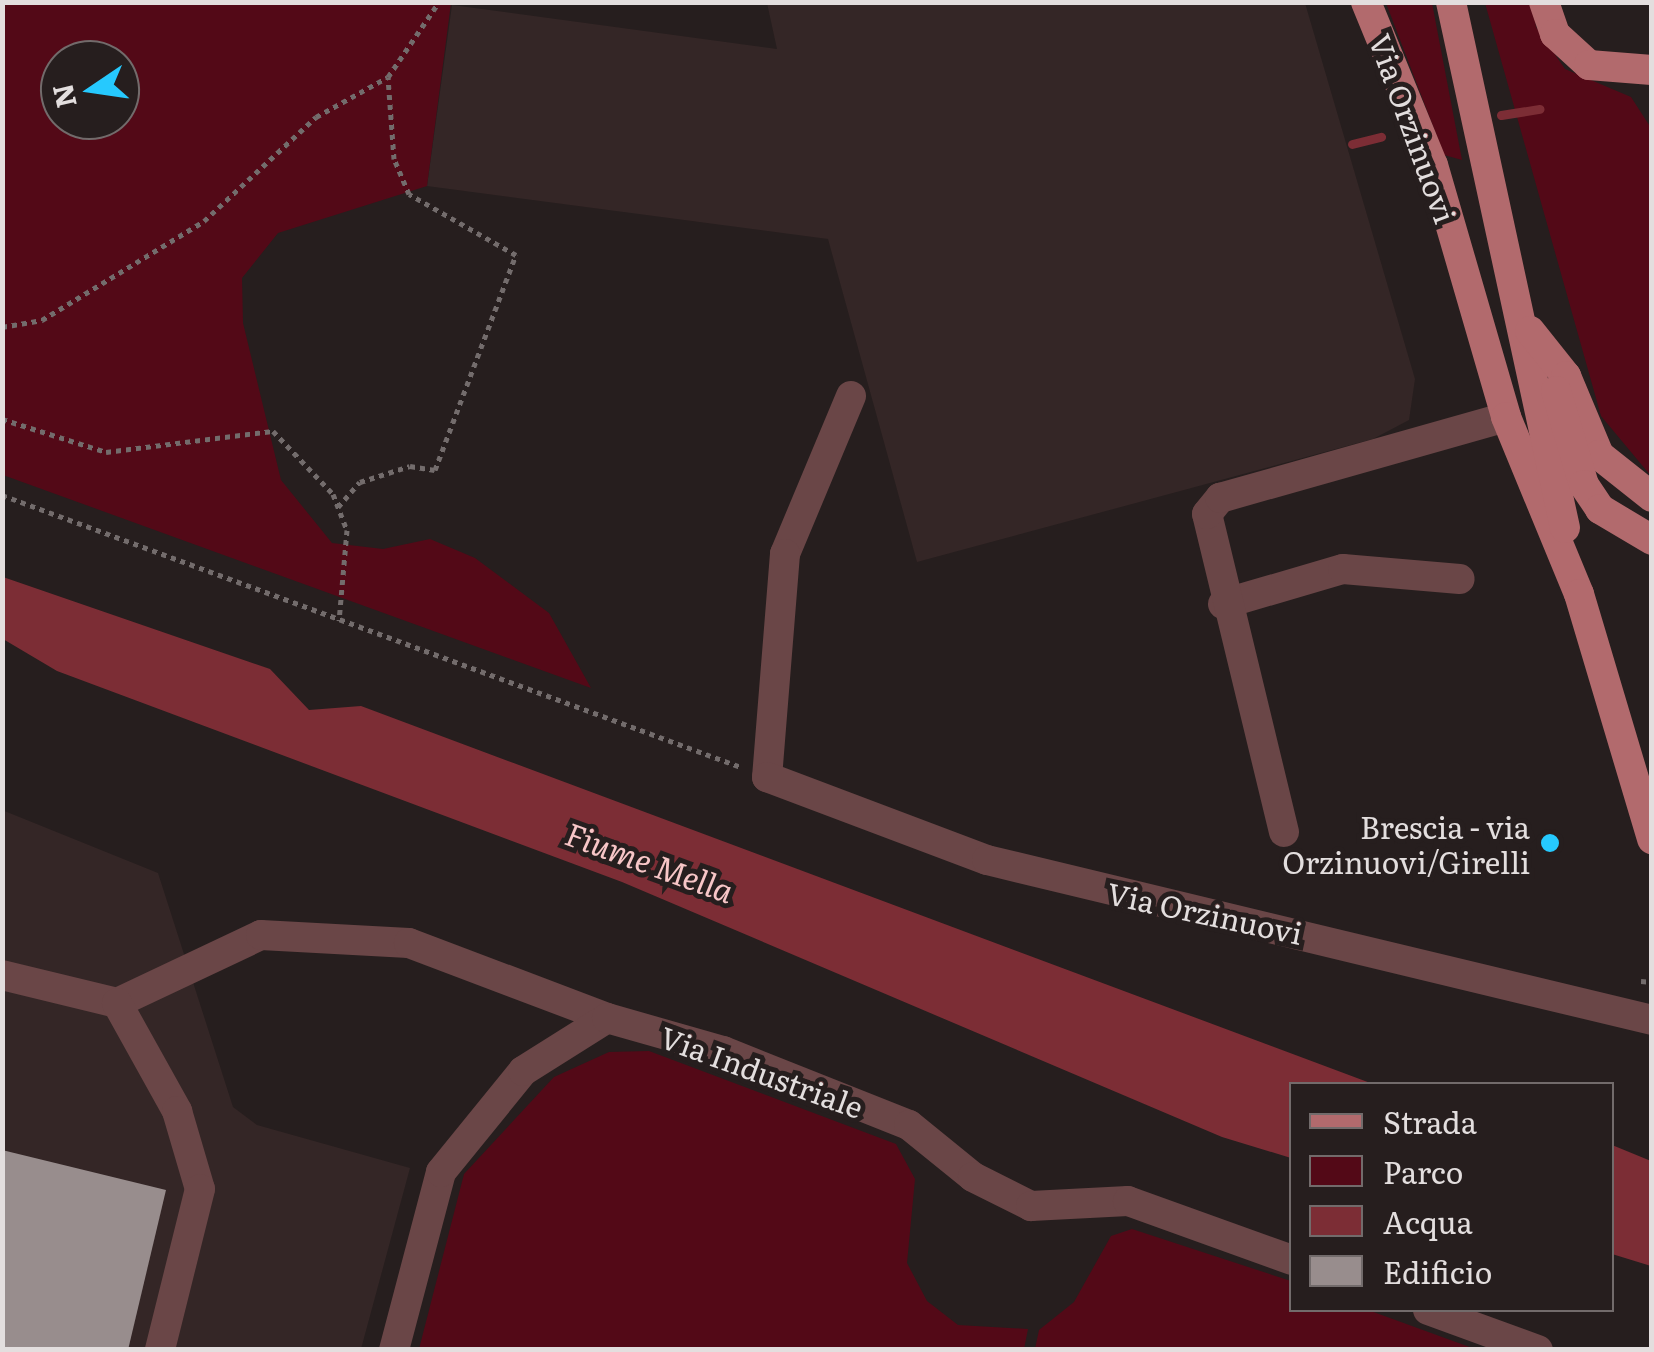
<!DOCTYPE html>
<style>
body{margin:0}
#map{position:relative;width:1654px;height:1352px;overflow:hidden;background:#261e1e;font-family:Literata,serif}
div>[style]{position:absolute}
.built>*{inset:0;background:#342626}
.green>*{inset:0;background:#530917}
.water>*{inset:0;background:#7c2d35}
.stream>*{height:9px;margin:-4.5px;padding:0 4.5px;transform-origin:4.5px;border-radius:4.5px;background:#7c2d35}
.building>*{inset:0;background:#988d8d}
.path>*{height:5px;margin-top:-2.5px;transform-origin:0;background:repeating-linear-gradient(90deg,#736c6c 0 5px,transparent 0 10px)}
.minor>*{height:30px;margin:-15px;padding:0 15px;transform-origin:15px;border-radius:15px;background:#6a4647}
.major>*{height:30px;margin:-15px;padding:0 15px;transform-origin:15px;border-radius:15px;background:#b26a6d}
.dots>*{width:28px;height:28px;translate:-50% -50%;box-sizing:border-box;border:5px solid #261e1e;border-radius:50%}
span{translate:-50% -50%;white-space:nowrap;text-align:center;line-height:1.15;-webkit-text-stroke:10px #261e1e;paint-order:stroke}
.street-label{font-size:30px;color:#e3dede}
.poi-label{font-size:30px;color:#e3dede}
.right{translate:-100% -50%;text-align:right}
.water-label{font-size:32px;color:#f7c6c7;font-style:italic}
.frame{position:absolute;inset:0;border:5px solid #e3dede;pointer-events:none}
.legend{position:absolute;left:1289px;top:1082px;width:325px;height:230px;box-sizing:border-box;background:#261e1e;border:2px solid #726b6b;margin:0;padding:12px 18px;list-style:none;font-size:30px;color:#e3dede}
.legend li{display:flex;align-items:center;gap:20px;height:50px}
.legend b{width:50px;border:2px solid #726b6b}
.north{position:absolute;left:40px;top:40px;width:100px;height:100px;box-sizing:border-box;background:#261e1e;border:2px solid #726b6b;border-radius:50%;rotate:257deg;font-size:28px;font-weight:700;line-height:40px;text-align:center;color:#e3dede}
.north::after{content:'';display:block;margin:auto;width:35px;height:45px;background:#26c9fe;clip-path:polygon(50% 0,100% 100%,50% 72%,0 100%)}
</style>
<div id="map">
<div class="built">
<i style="clip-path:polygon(767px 3px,1305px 3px,1415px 379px,1409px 420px,1373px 439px,917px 562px,828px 239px,427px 186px,452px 5px,777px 49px)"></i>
<i style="clip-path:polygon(2px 810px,158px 873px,233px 1107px,257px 1125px,410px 1168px,361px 1349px,3px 1349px)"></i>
</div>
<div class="green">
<i style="clip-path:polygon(evenodd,3px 2px,451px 3px,427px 186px,278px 233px,242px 278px,243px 323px,281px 480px,332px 543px,383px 549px,430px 539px,475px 558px,549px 613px,591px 688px,3px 475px,3px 2px,60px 60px,120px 60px,120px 120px,60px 120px,60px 60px)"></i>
<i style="clip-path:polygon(1386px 3px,1432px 3px,1462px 160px,1444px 155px)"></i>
<i style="clip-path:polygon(1485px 3px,1533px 3px,1536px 27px,1565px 69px,1631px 97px,1651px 128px,1651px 476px,1601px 416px)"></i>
<i style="clip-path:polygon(649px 1051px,896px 1144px,915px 1179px,907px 1263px,927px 1301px,958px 1325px,1028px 1329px,1024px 1349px,419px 1349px,464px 1174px,554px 1077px,609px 1052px)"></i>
<i style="clip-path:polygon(1132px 1229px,1291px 1281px,1292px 1310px,1368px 1310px,1475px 1349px,1035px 1349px,1039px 1330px,1074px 1302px,1111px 1236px)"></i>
</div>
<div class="water">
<i style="clip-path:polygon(3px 577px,270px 669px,309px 710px,361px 706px,1373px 1084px,1292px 1084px,1291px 1158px,1222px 1137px,622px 882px,57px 671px,3px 639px)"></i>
<i style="clip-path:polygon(1612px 1145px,1651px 1161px,1651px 1266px,1612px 1254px)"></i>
</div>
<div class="stream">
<i style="left:1501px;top:115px;width:39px;rotate:-9deg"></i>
<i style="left:1352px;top:144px;width:30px;rotate:-14deg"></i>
</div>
<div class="building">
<i style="clip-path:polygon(2px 1150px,166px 1190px,128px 1350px,2px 1350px)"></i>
</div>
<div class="path">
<i style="left:2px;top:327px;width:41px;rotate:-9.9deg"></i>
<i style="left:42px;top:320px;width:190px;rotate:-31.4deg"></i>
<i style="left:204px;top:221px;width:153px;rotate:-42.9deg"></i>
<i style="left:316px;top:117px;width:82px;rotate:-29.1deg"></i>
<i style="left:388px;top:77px;width:91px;rotate:-55.8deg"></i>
<i style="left:2px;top:419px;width:109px;rotate:17.6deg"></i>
<i style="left:106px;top:452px;width:168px;rotate:-7.2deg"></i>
<i style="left:273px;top:431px;width:87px;rotate:46.4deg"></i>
<i style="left:333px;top:494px;width:39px;rotate:69deg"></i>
<i style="left:347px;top:530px;width:91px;rotate:95deg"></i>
<i style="left:2px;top:495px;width:787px;rotate:20.21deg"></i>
<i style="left:338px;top:507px;width:33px;rotate:-49deg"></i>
<i style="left:360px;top:482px;width:52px;rotate:-17.7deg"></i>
<i style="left:410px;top:466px;width:25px;rotate:9deg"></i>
<i style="left:435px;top:470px;width:230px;rotate:-69.4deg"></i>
<i style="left:516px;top:255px;width:123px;rotate:-150.3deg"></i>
<i style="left:409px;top:194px;width:38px;rotate:-113deg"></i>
<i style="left:394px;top:159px;width:82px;rotate:-94.2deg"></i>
<i style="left:1641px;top:981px;width:11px;rotate:5deg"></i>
</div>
<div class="minor">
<i style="left:851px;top:396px;width:171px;rotate:112.7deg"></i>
<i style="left:785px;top:554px;width:224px;rotate:94.6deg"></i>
<i style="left:767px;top:777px;width:235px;rotate:20.7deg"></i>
<i style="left:987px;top:860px;width:684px;rotate:13.53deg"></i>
<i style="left:1223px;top:604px;width:125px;rotate:-16.3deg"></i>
<i style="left:1343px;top:569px;width:117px;rotate:4.9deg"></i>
<i style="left:1284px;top:832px;width:327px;rotate:-103.6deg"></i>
<i style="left:1207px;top:514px;width:21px;rotate:-51deg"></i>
<i style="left:1220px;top:498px;width:297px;rotate:-15.8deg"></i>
<i style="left:2px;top:975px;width:118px;rotate:13.7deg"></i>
<i style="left:117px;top:1003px;width:159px;rotate:-25.3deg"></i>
<i style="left:261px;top:935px;width:148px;rotate:3.1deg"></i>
<i style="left:409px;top:943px;width:212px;rotate:20.7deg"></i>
<i style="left:117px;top:1003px;width:124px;rotate:60.9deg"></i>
<i style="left:177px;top:1111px;width:81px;rotate:73.6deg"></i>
<i style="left:200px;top:1189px;width:166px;rotate:104deg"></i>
<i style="left:1428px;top:1310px;width:117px;rotate:20deg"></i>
<i style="left:394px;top:1350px;width:184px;rotate:-75.2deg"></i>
<i style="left:441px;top:1172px;width:130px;rotate:-50.9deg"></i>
<i style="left:523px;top:1071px;width:99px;rotate:-32.2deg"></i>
<i style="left:607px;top:1018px;width:121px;rotate:15.9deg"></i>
<i style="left:723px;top:1051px;width:200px;rotate:21.7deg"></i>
<i style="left:909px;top:1125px;width:82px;rotate:39.1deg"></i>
<i style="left:973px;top:1177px;width:65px;rotate:26.6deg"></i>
<i style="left:1031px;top:1206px;width:97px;rotate:-3deg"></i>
<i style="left:1128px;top:1201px;width:174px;rotate:19.8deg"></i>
</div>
<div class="major">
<i style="left:1366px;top:2px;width:176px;rotate:67.7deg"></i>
<i style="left:1433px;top:165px;width:262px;rotate:73.8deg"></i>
<i style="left:1506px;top:417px;width:191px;rotate:67.6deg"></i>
<i style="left:1579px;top:594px;width:256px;rotate:73.4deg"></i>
<i style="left:1451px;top:2px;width:538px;rotate:77.77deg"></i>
<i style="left:1544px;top:2px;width:34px;rotate:71deg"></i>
<i style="left:1555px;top:34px;width:46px;rotate:42.4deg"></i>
<i style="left:1589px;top:65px;width:63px;rotate:4.5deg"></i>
<i style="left:1530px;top:331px;width:58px;rotate:51.3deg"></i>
<i style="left:1566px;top:376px;width:86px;rotate:67.3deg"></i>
<i style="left:1599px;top:455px;width:68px;rotate:38.4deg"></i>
<i style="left:1556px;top:391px;width:98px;rotate:73.4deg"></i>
<i style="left:1584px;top:485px;width:29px;rotate:56deg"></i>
<i style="left:1600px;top:509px;width:61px;rotate:30.8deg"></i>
</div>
<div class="dots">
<i style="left:1550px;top:843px;background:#26c9fe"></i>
</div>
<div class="street-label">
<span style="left:1414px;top:128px;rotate:70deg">Via Orzinuovi</span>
<span style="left:1205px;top:912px;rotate:12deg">Via Orzinuovi</span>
<span style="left:762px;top:1071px;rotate:20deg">Via Industriale</span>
</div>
<div class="poi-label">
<span class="right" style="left:1530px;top:843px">Brescia - via<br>Orzinuovi/Girelli</span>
</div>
<div class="water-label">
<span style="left:650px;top:861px;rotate:20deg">Fiume Mella</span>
</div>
<div class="frame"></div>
<ul class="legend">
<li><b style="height:12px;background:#b26a6d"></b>Strada</li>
<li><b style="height:28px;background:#530917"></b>Parco</li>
<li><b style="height:28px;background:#7c2d35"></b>Acqua</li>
<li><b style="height:28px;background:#988d8d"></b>Edificio</li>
</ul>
<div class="north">N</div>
</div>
